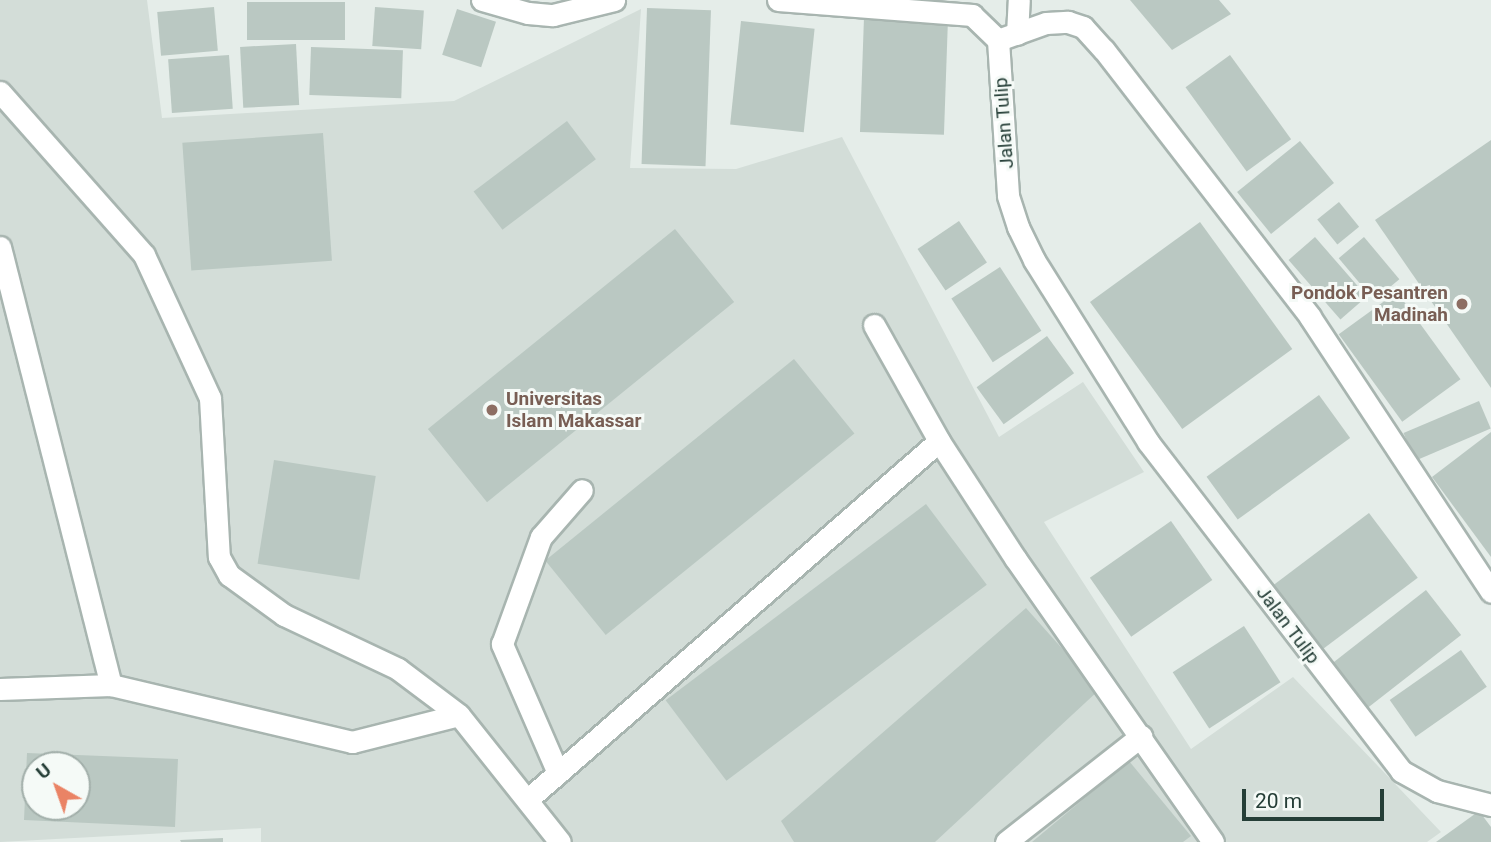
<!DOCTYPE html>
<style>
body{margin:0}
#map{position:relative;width:1491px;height:842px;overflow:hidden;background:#e5ede9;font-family:Roboto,sans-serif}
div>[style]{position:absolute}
.built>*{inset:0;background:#d3ddd8}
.building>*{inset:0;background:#bac8c2;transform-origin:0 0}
.roads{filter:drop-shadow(2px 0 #a8b5b0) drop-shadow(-2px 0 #a8b5b0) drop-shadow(0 2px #a8b5b0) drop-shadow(0 -2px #a8b5b0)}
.lane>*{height:21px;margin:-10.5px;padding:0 10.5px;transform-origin:10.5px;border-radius:10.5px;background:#fff}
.street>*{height:21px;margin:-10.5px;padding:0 10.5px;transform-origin:10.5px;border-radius:10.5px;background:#fff}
.dots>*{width:19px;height:19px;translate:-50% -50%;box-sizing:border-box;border:4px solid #f5faf7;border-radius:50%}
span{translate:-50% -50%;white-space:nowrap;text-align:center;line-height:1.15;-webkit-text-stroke:6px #f5faf7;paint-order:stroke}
.street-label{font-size:19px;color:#253e37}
.education-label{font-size:19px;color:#785e54;font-weight:700}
.right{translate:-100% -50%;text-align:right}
.left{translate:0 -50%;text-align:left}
.north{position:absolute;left:21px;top:751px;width:70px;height:70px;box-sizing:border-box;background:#f5faf7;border:2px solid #a2afaa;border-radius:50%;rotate:320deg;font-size:19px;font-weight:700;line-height:28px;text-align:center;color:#253e37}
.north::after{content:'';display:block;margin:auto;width:24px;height:32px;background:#ea8365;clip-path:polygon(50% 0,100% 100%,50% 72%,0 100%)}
.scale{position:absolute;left:1242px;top:789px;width:142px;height:32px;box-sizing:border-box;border:4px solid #253e37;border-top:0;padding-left:9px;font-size:21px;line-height:24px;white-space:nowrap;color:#253e37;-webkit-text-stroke:5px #f5faf7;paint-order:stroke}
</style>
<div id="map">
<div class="built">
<i style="clip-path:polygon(evenodd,0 0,147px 0,162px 118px,454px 101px,641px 9px,630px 168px,736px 169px,842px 137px,999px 437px,1083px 382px,1144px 472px,1044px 522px,1191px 749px,1293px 677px,1441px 832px,1427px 842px,261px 842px,261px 828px,0 842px,0 0,35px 765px,77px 765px,77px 807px,35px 807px,35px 765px)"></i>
</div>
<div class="building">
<i style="clip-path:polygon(1130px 0,1219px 0,1231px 14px,1172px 50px)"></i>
<i style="left:345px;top:2px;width:38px;height:98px;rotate:90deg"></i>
<i style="left:214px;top:7px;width:44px;height:57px;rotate:85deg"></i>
<i style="left:375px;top:7px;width:49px;height:39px;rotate:4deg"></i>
<i style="left:647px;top:8px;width:64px;height:156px;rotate:2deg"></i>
<i style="left:457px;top:9px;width:41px;height:48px;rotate:18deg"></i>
<i style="left:864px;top:17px;width:84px;height:115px;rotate:2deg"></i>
<i style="left:741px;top:21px;width:74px;height:104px;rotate:6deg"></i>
<i style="left:296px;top:44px;width:61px;height:56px;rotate:87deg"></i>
<i style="left:311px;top:47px;width:92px;height:48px;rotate:2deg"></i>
<i style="left:229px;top:55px;width:54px;height:61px;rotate:86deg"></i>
<i style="left:1230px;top:55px;width:104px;height:55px;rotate:54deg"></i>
<i style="left:567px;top:121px;width:48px;height:117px;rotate:53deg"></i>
<i style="left:323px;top:133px;width:128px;height:141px;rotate:86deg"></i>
<i style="clip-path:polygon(1491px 140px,1491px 388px,1375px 220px)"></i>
<i style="left:1300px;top:141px;width:54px;height:81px;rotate:51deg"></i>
<i style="left:1339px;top:202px;width:32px;height:28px;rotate:51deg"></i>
<i style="left:959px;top:221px;width:50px;height:50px;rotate:56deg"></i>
<i style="left:1200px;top:222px;width:157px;height:136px;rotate:54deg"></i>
<i style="left:675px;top:229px;width:94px;height:318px;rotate:51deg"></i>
<i style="left:1315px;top:237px;width:79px;height:35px;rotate:49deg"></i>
<i style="left:1364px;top:237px;width:55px;height:33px;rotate:50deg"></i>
<i style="left:1000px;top:267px;width:76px;height:58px;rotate:57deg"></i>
<i style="left:1397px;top:292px;width:108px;height:72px;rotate:54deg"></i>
<i style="left:1047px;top:336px;width:46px;height:87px;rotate:54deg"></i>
<i style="left:794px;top:359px;width:96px;height:320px;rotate:51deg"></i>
<i style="left:1319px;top:395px;width:53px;height:139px;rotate:54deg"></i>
<i style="left:1479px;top:401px;width:30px;height:82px;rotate:67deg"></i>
<i style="clip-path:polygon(1491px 432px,1491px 557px,1432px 477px)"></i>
<i style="left:274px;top:460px;width:103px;height:105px;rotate:9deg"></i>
<i style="left:926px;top:504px;width:101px;height:326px;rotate:53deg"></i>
<i style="left:1369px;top:513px;width:81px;height:122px;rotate:53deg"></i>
<i style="left:1171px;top:521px;width:72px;height:99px;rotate:55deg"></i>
<i style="left:1426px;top:590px;width:57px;height:118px;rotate:52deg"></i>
<i style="clip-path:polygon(1026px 608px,1099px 690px,935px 842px,794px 842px,781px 821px)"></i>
<i style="left:1244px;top:626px;width:67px;height:85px;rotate:57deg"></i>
<i style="left:1461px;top:650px;width:45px;height:87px;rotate:55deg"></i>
<i style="clip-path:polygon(evenodd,27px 753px,178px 759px,175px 827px,24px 820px,27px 753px,35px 765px,77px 765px,77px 807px,35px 807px,35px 765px)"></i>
<i style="clip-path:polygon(1129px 761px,1191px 836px,1183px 842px,1032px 842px)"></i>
<i style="clip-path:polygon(1479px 811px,1491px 827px,1491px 842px,1436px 842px)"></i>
<i style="clip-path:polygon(223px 838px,223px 842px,181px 842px,180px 840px)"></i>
</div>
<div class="roads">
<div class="lane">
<i style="left:0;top:92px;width:217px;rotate:48.5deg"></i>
<i style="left:144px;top:255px;width:157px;rotate:65.2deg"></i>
<i style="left:210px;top:398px;width:159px;rotate:86.8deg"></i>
<i style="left:219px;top:557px;width:21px;rotate:61deg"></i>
<i style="left:229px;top:575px;width:68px;rotate:36deg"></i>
<i style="left:284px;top:615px;width:126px;rotate:25.3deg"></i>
<i style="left:398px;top:669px;width:76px;rotate:37deg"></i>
<i style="left:0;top:247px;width:452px;rotate:75.8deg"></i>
<i style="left:111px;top:685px;width:248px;rotate:13.3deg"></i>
<i style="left:352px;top:742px;width:110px;rotate:-14.2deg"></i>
<i style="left:459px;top:715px;width:162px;rotate:51.5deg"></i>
<i style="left:874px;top:325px;width:133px;rotate:60.7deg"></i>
<i style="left:939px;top:441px;width:140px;rotate:57deg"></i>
<i style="left:1015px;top:558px;width:346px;rotate:55.1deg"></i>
<i style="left:0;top:689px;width:111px;rotate:-2.1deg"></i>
<i style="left:558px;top:773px;width:141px;rotate:-113.5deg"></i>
<i style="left:502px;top:644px;width:114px;rotate:-70deg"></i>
<i style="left:541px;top:537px;width:62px;rotate:-48.9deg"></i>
<i style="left:527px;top:800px;width:546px;rotate:-41.07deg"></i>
<i style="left:1006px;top:842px;width:172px;rotate:-38.1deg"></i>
</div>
<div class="street">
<i style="left:482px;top:0;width:48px;rotate:15.8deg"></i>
<i style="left:528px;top:13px;width:25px;rotate:5deg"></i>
<i style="left:553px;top:15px;width:63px;rotate:-13.8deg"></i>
<i style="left:778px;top:0;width:195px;rotate:4.4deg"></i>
<i style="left:972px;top:15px;width:36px;rotate:44deg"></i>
<i style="left:1017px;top:34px;width:34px;rotate:-87deg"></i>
<i style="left:998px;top:40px;width:156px;rotate:86.3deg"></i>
<i style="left:1008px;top:196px;width:33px;rotate:72deg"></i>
<i style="left:1018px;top:227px;width:37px;rotate:64deg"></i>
<i style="left:1034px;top:260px;width:215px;rotate:57.9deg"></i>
<i style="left:1148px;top:442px;width:415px;rotate:52.4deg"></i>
<i style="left:1401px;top:771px;width:41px;rotate:29.1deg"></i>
<i style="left:1437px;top:791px;width:56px;rotate:14.5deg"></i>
<i style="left:998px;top:40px;width:51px;rotate:-19.5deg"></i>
<i style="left:1046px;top:23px;width:22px;rotate:-3deg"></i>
<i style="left:1068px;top:22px;width:16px;rotate:18deg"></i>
<i style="left:1083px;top:27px;width:31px;rotate:48deg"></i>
<i style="left:1104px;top:50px;width:337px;rotate:52.3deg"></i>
<i style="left:1310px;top:317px;width:329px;rotate:56.6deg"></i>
</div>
</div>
<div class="dots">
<i style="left:1462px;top:304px;background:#8d6e63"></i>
<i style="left:492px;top:410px;background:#8d6e63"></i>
</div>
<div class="street-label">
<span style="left:1004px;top:123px;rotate:-94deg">Jalan Tulip</span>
<span style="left:1288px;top:625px;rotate:53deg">Jalan Tulip</span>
</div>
<div class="education-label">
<span class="right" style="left:1448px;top:304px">Pondok Pesantren<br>Madinah</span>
<span class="left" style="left:506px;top:410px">Universitas<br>Islam Makassar</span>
</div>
<div class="north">U</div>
<div class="scale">20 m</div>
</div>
